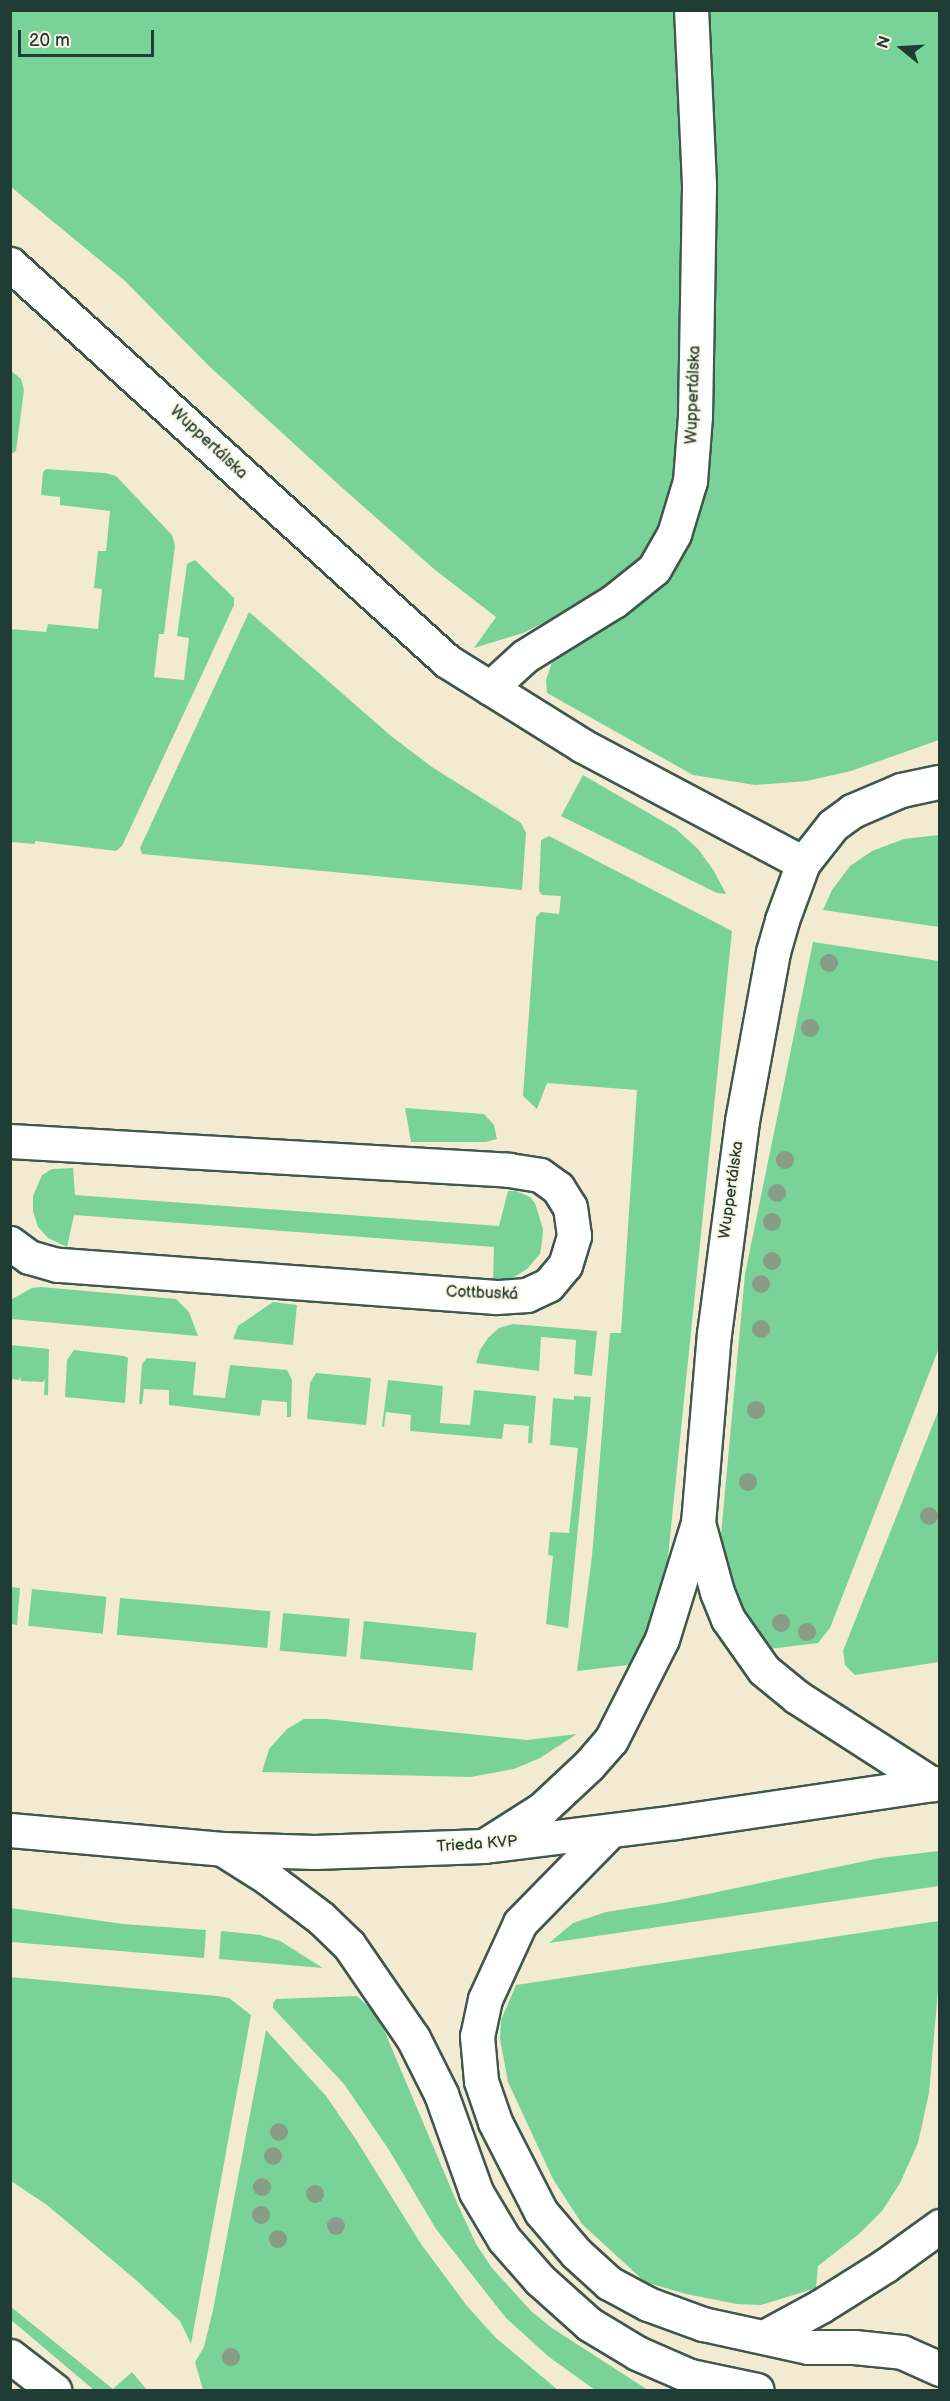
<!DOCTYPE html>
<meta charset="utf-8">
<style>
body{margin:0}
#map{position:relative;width:950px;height:2401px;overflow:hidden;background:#f2ebd1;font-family:"Balsamiq Sans",sans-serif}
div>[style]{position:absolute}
.green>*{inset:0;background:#79d399;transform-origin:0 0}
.roads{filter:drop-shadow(2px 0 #3f574c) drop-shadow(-2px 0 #3f574c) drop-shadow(0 2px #3f574c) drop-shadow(0 -2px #3f574c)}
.minor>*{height:33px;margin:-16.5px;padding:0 16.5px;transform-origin:16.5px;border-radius:16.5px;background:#fff}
.trees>*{width:18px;height:18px;margin:-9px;border-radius:50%;background:#889c86}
span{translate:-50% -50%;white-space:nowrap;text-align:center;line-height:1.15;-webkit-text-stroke:4.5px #fcf5e5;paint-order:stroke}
.street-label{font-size:16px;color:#1f3d34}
.frame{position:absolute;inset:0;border:12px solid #1f3d34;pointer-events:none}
.north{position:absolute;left:872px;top:18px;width:60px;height:60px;-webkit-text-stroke:4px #fcf5e5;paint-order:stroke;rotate:288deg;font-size:16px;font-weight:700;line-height:24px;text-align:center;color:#1f3d34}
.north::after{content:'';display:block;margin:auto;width:21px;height:27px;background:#1f3d34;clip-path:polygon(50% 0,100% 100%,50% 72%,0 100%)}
.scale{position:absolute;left:18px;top:30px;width:136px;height:27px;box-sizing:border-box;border:3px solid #1f3d34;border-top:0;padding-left:8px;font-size:18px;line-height:21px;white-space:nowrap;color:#1f3d34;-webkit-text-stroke:4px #fcf5e5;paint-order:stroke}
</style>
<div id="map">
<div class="green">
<i style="clip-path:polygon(10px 11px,681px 11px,686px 99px,680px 472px,652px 553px,621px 584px,523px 633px,474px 648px,496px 617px,434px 569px,338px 484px,209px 366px,124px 280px,11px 187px)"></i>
<i style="clip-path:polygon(706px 11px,939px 11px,939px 740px,851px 771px,807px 781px,755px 785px,693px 775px,547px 693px,546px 680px,556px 650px,675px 555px,713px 203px,716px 146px,709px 106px)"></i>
<i style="clip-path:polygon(10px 370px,21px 379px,24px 390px,16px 451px,11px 454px)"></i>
<i style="clip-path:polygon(46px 469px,105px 473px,116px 476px,172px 535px,175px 546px,164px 634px,159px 634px,154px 677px,184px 680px,189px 638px,177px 636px,187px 564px,195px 560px,234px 598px,234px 605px,198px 683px,122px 846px,116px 851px,35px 841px,35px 844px,11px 842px,11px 629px,46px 632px,48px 624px,98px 629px,102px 589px,94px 588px,98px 551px,106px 551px,110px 511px,60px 505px,60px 497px,41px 495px,43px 472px)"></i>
<i style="clip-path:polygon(249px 612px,391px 736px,432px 767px,521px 823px,526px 833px,522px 890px,142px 854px,140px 848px)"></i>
<i style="clip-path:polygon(583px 775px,676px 829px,698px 849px,714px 871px,726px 894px,717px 893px,561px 816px)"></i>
<i style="clip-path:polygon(939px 835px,939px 927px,823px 910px,832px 890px,850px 866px,872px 851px,904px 839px)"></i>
<i style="clip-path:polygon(549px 836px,732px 931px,664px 1596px,637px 1664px,577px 1671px,592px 1556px,610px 1333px,621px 1333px,637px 1090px,547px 1083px,537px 1109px,523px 1096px,536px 917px,541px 912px,559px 914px,561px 896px,542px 895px,539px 891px,541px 840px)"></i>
<i style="clip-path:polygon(813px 942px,939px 961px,939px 1348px,830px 1628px,818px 1643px,769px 1649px,739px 1600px,727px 1567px,721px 1535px,745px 1274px)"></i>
<i style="clip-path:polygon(405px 1108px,484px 1114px,494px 1125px,497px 1139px,486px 1142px,411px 1142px)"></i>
<i style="clip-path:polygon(73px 1168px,75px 1195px,499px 1226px,508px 1191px,516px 1191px,530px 1197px,535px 1203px,543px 1229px,542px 1242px,540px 1254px,527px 1269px,511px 1279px,493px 1280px,494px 1247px,74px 1215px,67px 1247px,48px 1238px,38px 1227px,33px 1211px,33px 1196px,42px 1175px,52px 1169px)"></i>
<i style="clip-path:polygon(41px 1287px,176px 1299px,189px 1312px,198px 1336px,11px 1319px,12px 1299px,32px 1288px)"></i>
<i style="clip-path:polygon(273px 1302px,297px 1305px,293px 1345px,233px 1339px,238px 1326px)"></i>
<i style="clip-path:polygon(513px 1324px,597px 1331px,592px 1376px,574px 1374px,576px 1340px,541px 1337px,539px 1371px,476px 1363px,480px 1350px,488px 1338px,499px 1328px)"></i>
<i style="clip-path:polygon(11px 1345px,49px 1349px,48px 1395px,44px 1395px,45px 1379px,43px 1382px,21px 1381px,20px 1377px,19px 1380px,11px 1379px)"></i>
<i style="clip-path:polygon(74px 1350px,124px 1356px,128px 1358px,125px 1403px,65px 1397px,67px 1360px)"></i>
<i style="clip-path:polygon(147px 1358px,196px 1362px,193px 1395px,225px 1398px,230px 1365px,287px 1370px,292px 1380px,291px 1417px,287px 1417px,287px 1402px,262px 1400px,260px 1416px,169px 1405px,169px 1390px,144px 1389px,142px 1404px,139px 1404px,142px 1364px)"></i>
<i style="clip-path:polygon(316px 1373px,371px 1378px,366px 1425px,307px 1419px,310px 1383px)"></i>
<i style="clip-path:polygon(388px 1380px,443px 1386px,440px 1423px,470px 1425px,474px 1390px,536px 1396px,532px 1443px,528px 1443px,529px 1426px,504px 1424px,502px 1439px,410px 1431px,411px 1415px,386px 1412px,384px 1427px,382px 1426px)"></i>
<i style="clip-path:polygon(574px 1396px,591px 1397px,568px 1628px,546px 1624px,553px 1556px,548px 1555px,550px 1532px,569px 1533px,578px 1448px,550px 1445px,553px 1398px,574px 1400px)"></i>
<i style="clip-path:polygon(939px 1409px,939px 1662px,855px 1675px,845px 1665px,843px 1651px)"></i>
<i style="clip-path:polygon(11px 1587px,20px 1588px,17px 1625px,11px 1624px)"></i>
<i style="left:32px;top:1589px;width:75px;height:37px;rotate:6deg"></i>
<i style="left:120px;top:1598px;width:151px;height:37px;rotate:5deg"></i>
<i style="left:283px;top:1613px;width:67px;height:38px;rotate:5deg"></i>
<i style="left:364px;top:1621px;width:113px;height:38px;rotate:6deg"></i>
<i style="clip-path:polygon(304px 1719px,326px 1719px,527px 1740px,577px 1734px,540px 1758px,514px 1769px,471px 1777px,262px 1772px,269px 1749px,287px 1729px)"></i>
<i style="clip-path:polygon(939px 1851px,939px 1886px,549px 1943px,573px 1923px,606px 1912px,669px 1902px,880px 1858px)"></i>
<i style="clip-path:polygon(11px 1908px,123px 1924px,206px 1930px,204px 1958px,11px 1942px)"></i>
<i style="clip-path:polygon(939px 1921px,939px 1979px,929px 2093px,918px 2143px,900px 2183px,882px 2211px,859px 2234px,818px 2266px,816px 2288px,761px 2305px,737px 2304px,686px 2294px,645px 2282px,582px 2224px,553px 2179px,508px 2082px,500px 2039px,501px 2020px,516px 1985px)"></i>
<i style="clip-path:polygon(221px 1931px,260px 1935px,280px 1941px,323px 1968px,219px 1959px)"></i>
<i style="clip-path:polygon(10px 1977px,218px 1996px,229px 1998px,251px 2015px,191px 2344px,180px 2321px,136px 2280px,47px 2205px,11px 2181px)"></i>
<i style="clip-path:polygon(357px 1996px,373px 2011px,384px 2030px,458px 2205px,476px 2244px,492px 2268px,532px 2312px,552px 2328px,648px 2390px,595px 2390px,549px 2357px,506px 2318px,436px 2229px,389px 2150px,344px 2084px,273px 2008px,273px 2003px,276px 1999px)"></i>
<i style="clip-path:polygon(266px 2030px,326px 2096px,355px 2138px,421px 2244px,467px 2306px,496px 2338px,558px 2390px,203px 2390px,195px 2362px,204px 2347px,213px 2310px)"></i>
<i style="clip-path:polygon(11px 2307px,113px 2389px,132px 2372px,147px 2390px,94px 2390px,11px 2320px)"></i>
</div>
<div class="roads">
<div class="minor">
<i style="left:10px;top:264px;width:590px;rotate:42.25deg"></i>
<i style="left:447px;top:661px;width:160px;rotate:32deg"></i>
<i style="left:583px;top:746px;width:249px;rotate:28deg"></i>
<i style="left:490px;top:688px;width:47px;rotate:-42.4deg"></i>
<i style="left:525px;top:656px;width:105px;rotate:-31.7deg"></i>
<i style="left:614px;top:601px;width:51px;rotate:-38.7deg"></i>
<i style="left:654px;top:569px;width:40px;rotate:-60.3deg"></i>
<i style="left:674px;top:534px;width:55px;rotate:-73.2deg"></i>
<i style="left:690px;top:481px;width:65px;rotate:-85.6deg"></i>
<i style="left:695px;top:416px;width:232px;rotate:-89deg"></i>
<i style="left:699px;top:184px;width:174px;rotate:-92.6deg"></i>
<i style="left:10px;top:1141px;width:500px;rotate:3.3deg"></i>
<i style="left:509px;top:1170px;width:31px;rotate:9deg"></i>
<i style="left:540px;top:1175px;width:22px;rotate:36deg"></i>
<i style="left:558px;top:1188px;width:22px;rotate:58deg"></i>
<i style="left:570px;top:1207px;width:29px;rotate:82deg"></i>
<i style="left:574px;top:1236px;width:30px;rotate:107deg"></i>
<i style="left:565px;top:1265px;width:26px;rotate:130deg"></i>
<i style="left:548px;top:1285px;width:23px;rotate:155deg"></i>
<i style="left:527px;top:1295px;width:31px;rotate:176deg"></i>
<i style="left:496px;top:1297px;width:440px;rotate:-175.8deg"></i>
<i style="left:57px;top:1265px;width:29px;rotate:-164deg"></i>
<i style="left:29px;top:1257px;width:24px;rotate:-144deg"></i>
<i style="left:698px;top:1523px;width:72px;rotate:74.6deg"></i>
<i style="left:717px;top:1592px;width:29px;rotate:68deg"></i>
<i style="left:728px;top:1619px;width:62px;rotate:54.8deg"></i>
<i style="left:764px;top:1670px;width:43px;rotate:39.3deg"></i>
<i style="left:797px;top:1697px;width:161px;rotate:32.8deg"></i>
<i style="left:10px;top:1830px;width:213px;rotate:5.1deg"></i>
<i style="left:222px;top:1849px;width:92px;rotate:1.9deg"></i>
<i style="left:314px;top:1852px;width:170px;rotate:-2deg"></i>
<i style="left:484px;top:1846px;width:193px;rotate:-7.1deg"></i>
<i style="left:676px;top:1822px;width:267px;rotate:-8.4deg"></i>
<i style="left:610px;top:1831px;width:129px;rotate:134.4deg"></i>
<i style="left:520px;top:1923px;width:84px;rotate:114.7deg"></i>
<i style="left:485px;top:1999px;width:38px;rotate:102deg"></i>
<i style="left:477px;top:2036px;width:45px;rotate:84.9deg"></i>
<i style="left:481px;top:2081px;width:43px;rotate:71.1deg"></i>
<i style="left:495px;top:2122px;width:101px;rotate:62.9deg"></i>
<i style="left:541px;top:2212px;width:54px;rotate:49.5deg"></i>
<i style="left:576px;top:2253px;width:45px;rotate:42.3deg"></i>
<i style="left:609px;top:2283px;width:44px;rotate:28.3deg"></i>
<i style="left:648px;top:2304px;width:59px;rotate:20deg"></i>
<i style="left:703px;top:2324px;width:107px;rotate:12.4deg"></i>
<i style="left:808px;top:2347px;width:46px"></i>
<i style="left:854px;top:2347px;width:48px;rotate:5.9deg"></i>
<i style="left:902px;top:2352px;width:42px;rotate:24.1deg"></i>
<i style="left:484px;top:1846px;width:69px;rotate:-32.5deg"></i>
<i style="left:542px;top:1809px;width:64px;rotate:-43.1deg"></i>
<i style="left:589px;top:1765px;width:33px;rotate:-49deg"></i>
<i style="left:611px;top:1740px;width:113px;rotate:-63.2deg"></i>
<i style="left:662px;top:1639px;width:121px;rotate:-72.8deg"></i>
<i style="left:698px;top:1523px;width:190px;rotate:-85.2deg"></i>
<i style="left:714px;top:1334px;width:215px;rotate:-82.5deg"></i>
<i style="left:742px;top:1121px;width:172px;rotate:-79.6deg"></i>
<i style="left:773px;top:952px;width:33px;rotate:-74deg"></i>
<i style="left:782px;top:920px;width:61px;rotate:-69.8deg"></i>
<i style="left:803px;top:863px;width:48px;rotate:-51.7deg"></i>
<i style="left:833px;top:825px;width:24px;rotate:-36deg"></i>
<i style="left:852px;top:811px;width:53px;rotate:-23.2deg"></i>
<i style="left:901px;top:790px;width:40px;rotate:-12deg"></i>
<i style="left:224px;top:1850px;width:52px;rotate:32.5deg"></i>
<i style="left:268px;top:1878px;width:66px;rotate:37deg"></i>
<i style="left:321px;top:1918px;width:39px;rotate:44deg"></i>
<i style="left:349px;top:1945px;width:113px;rotate:55.5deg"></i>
<i style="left:413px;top:2038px;width:63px;rotate:63.4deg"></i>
<i style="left:441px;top:2094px;width:104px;rotate:70.3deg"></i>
<i style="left:476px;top:2192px;width:55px;rotate:59.2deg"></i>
<i style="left:504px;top:2239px;width:55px;rotate:48.7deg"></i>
<i style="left:540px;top:2280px;width:66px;rotate:41.9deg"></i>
<i style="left:589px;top:2324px;width:56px;rotate:31.1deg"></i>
<i style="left:637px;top:2353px;width:58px;rotate:23.5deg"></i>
<i style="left:690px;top:2376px;width:24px;rotate:35deg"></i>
<i style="left:764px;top:2337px;width:65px;rotate:-28.5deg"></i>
<i style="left:821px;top:2306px;width:77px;rotate:-32.2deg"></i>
<i style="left:886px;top:2265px;width:67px;rotate:-35.8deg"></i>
<i style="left:10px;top:2356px;width:56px;rotate:37.7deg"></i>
<i style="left:690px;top:2376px;width:68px;rotate:11.8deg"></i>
</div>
</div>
<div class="trees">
<i style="left:829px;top:963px"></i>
<i style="left:810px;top:1028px"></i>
<i style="left:785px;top:1160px"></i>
<i style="left:777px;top:1193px"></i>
<i style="left:772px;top:1222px"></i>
<i style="left:772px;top:1261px"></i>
<i style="left:761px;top:1284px"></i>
<i style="left:761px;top:1329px"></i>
<i style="left:756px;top:1410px"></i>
<i style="left:748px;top:1482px"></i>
<i style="left:929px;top:1516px"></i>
<i style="left:781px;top:1623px"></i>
<i style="left:807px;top:1632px"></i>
<i style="left:279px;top:2132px"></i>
<i style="left:273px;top:2156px"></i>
<i style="left:262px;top:2187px"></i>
<i style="left:315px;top:2194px"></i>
<i style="left:261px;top:2215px"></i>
<i style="left:336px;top:2226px"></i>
<i style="left:278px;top:2239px"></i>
<i style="left:231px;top:2357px"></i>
</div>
<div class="street-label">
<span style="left:694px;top:395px;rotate:-88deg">Wuppertálska</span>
<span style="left:208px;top:443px;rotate:43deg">Wuppertálska</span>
<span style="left:732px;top:1190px;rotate:-82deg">Wuppertálska</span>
<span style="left:482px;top:1294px;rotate:2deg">Cottbuská</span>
<span style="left:477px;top:1845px;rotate:-4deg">Trieda KVP</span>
</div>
<div class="frame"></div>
<div class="north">N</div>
<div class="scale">20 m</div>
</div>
